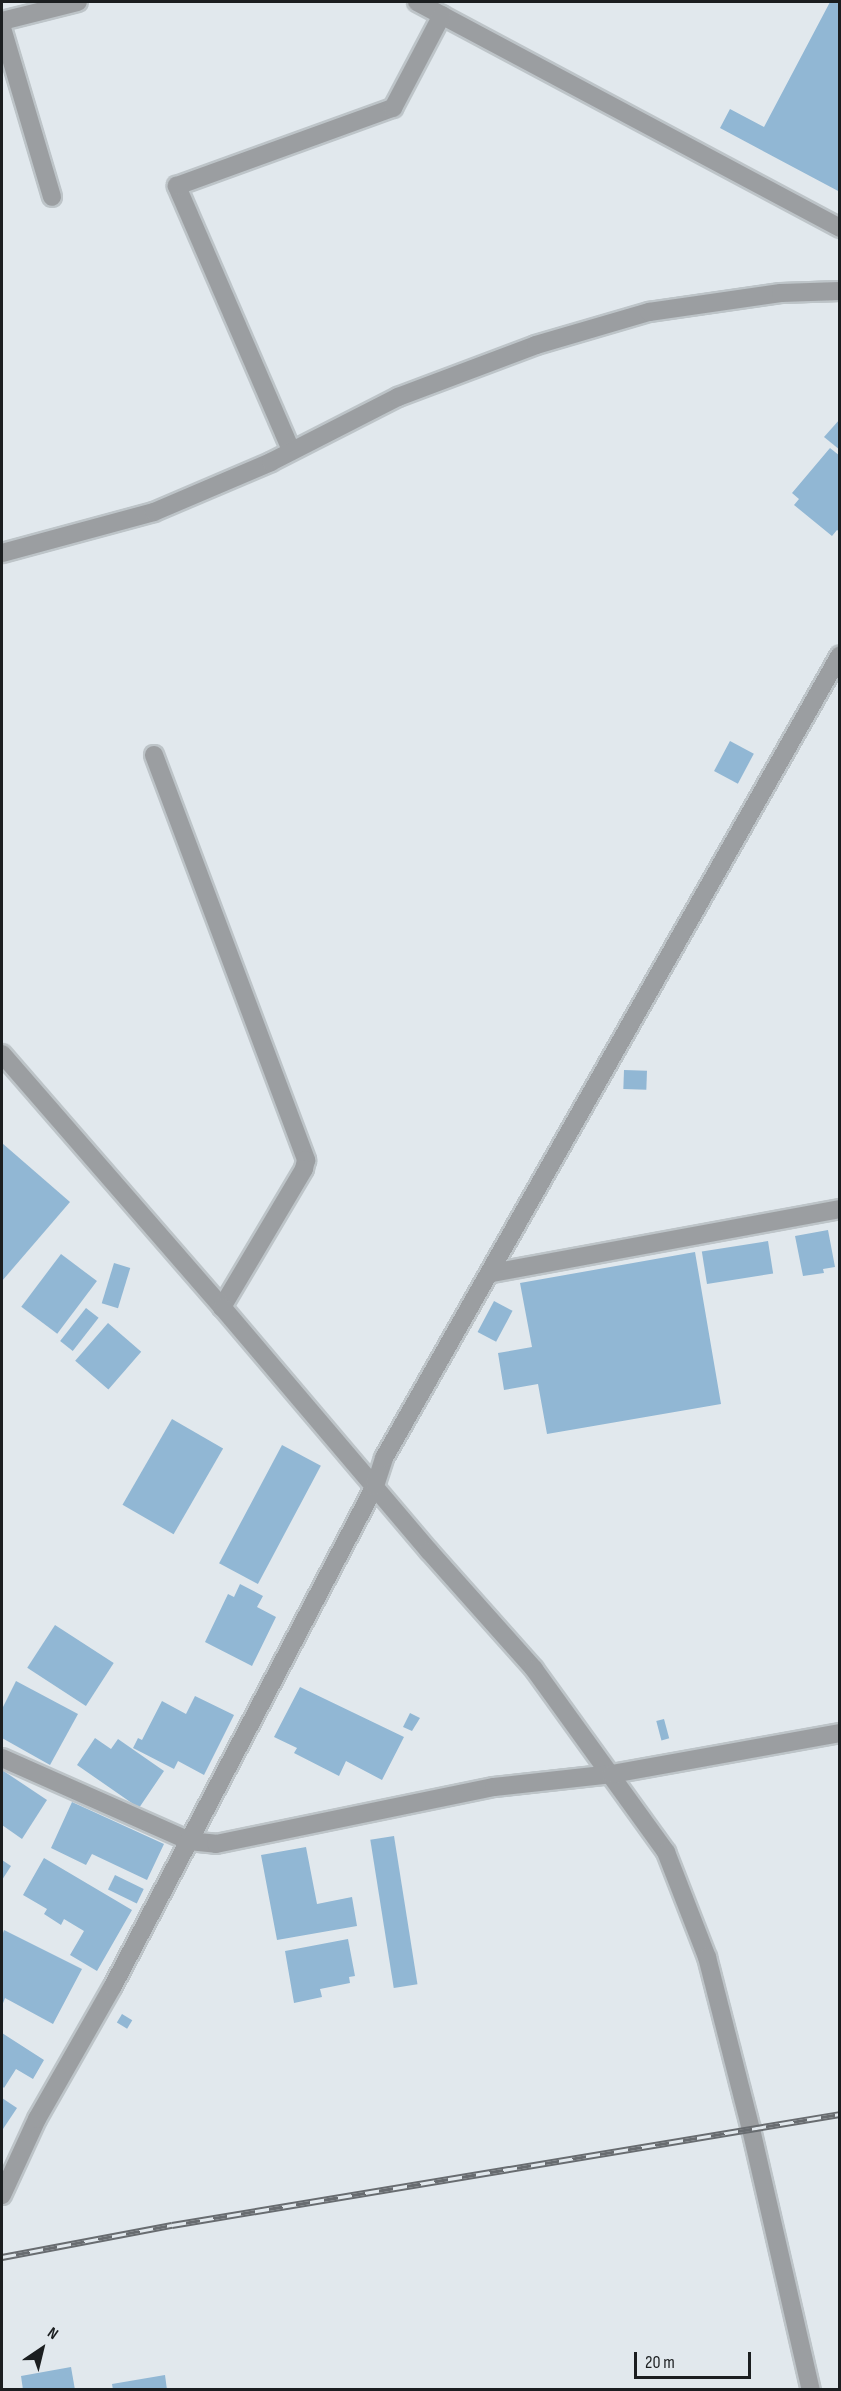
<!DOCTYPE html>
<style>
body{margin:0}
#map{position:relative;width:841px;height:2391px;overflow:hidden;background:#e1e8ed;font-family:"Sofia Sans Condensed",sans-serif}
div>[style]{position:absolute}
.building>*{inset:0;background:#91b7d4;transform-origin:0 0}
.roads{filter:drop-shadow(2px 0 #bdc4c8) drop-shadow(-2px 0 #bdc4c8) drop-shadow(0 2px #bdc4c8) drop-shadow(0 -2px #bdc4c8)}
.minor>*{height:18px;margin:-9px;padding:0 9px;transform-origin:9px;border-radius:9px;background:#9b9ea1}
.rail>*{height:7px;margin-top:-3.5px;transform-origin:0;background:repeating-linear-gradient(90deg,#e1e8ed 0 14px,#686c70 0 28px);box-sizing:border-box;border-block:2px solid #686c70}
span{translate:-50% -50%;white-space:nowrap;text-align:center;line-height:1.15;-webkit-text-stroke:6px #e1e8ed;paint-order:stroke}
.frame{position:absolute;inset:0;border:3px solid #1b1e20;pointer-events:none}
.north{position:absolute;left:12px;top:2319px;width:60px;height:60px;-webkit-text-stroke:4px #e1e8ed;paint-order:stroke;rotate:35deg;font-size:16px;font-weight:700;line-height:24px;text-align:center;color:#1b1e20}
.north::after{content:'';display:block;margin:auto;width:21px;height:27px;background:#1b1e20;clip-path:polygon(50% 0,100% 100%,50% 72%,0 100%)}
.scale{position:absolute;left:634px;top:2352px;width:117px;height:27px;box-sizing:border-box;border:3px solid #1b1e20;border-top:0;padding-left:8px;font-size:18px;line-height:21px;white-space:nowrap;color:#1b1e20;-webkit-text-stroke:4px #e1e8ed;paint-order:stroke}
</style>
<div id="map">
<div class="building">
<i style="clip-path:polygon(830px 2px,840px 2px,840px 192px,720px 128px,730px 109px,764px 127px)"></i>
<i style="clip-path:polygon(840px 419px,840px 450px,824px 437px)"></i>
<i style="clip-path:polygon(830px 448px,840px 456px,840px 532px,837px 530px,832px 536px,794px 505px,799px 499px,792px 493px)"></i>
<i style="left:730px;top:741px;width:27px;height:34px;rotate:28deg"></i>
<i style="left:624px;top:1070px;width:23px;height:19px;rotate:2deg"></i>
<i style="clip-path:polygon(2px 1143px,70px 1202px,2px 1281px)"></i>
<i style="clip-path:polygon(828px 1230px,835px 1267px,823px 1269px,824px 1273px,803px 1276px,795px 1236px)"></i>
<i style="left:768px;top:1241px;width:33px;height:67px;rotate:81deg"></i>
<i style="clip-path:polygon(695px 1252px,721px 1404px,547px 1434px,538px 1384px,504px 1390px,498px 1353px,532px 1347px,520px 1283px)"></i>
<i style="left:61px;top:1254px;width:45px;height:66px;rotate:37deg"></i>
<i style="left:114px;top:1263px;width:17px;height:42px;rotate:17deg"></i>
<i style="left:494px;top:1301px;width:21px;height:35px;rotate:28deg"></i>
<i style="left:86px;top:1308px;width:16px;height:42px;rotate:38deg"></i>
<i style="left:108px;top:1323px;width:44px;height:50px;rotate:41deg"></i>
<i style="left:172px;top:1419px;width:59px;height:99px;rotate:30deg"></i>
<i style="left:282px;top:1445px;width:44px;height:134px;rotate:28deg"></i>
<i style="clip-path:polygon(240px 1584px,263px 1596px,257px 1607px,276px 1617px,252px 1666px,205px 1642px,228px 1594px,234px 1597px)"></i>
<i style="left:55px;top:1625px;width:70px;height:51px;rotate:33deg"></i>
<i style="clip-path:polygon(16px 1681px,78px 1714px,50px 1765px,2px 1738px,2px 1709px)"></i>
<i style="clip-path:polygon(300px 1687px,404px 1737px,382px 1780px,346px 1761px,339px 1776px,294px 1753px,297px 1748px,274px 1737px)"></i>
<i style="clip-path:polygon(195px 1696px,234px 1715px,204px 1775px,178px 1761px,174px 1769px,133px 1748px,138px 1738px,142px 1740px,162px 1701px,186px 1714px)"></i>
<i style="clip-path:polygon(410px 1713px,420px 1718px,412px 1731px,403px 1727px)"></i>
<i style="left:664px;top:1719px;width:20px;height:8px;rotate:75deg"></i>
<i style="clip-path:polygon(95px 1738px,111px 1749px,118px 1739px,164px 1771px,139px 1808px,77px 1765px)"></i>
<i style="clip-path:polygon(2px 1770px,47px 1800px,22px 1839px,2px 1825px)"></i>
<i style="clip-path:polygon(72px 1802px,164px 1844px,147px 1880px,92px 1854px,86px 1865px,51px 1848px)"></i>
<i style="left:394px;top:1836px;width:150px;height:24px;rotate:81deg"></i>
<i style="clip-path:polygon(306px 1847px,317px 1904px,352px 1897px,357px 1926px,277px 1940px,261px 1855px)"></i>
<i style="clip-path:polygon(44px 1858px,132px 1910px,97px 1971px,70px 1955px,84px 1931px,64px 1919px,61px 1925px,44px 1914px,47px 1909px,23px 1895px)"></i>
<i style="clip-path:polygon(2px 1860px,11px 1866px,2px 1880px)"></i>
<i style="left:115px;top:1875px;width:32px;height:16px;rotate:26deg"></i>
<i style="clip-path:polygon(4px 1930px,82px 1969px,53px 2024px,5px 1998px,2px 2006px,2px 1936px)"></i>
<i style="clip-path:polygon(348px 1939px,355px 1976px,349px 1977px,350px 1983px,320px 1989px,322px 1997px,294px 2003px,285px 1951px)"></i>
<i style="left:122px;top:2014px;width:12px;height:10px;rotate:31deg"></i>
<i style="clip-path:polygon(2px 2033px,44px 2060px,33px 2079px,16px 2069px,4px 2088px,2px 2086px)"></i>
<i style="clip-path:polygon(2px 2098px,17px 2108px,3px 2129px,2px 2129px)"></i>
<i style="clip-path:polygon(71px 2367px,75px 2390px,23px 2390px,21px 2376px)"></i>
<i style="clip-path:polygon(165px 2375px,167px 2390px,113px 2390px,112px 2384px)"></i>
</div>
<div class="roads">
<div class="minor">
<i style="left:417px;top:2px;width:480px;rotate:28.1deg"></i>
<i style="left:2px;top:21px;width:78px;rotate:-14deg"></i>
<i style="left:2px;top:28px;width:176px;rotate:73.5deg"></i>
<i style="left:291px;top:450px;width:288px;rotate:-113.4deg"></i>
<i style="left:177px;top:186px;width:230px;rotate:-19.9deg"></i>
<i style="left:393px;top:108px;width:105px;rotate:-62.2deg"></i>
<i style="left:2px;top:553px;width:157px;rotate:-15.1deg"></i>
<i style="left:154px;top:512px;width:127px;rotate:-23.1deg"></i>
<i style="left:271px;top:462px;width:143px;rotate:-27.1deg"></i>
<i style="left:398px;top:397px;width:147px;rotate:-20.6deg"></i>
<i style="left:536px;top:345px;width:118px;rotate:-16.3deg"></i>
<i style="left:649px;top:312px;width:133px;rotate:-8.2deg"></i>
<i style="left:781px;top:293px;width:59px;rotate:-1.9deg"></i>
<i style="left:154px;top:755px;width:433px;rotate:69.4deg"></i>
<i style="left:306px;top:1160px;width:9px;rotate:103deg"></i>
<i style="left:304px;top:1169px;width:161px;rotate:120.7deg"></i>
<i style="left:2px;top:1054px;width:335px;rotate:49deg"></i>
<i style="left:222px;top:1307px;width:320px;rotate:49.7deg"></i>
<i style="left:429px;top:1551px;width:158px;rotate:48.3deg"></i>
<i style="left:534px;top:1669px;width:226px;rotate:54.2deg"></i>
<i style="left:666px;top:1852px;width:113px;rotate:68.7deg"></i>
<i style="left:707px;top:1957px;width:178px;rotate:75.7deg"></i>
<i style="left:751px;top:2129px;width:268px;rotate:77.1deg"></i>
<i style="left:492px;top:1273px;width:354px;rotate:-10.4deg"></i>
<i style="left:2px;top:1758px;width:205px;rotate:23.9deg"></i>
<i style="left:189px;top:1841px;width:27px;rotate:6deg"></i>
<i style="left:216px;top:1844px;width:284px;rotate:-11.6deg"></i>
<i style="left:494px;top:1787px;width:119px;rotate:-6.3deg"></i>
<i style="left:612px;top:1774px;width:232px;rotate:-10.2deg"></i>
<i style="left:2px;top:2195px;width:84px;rotate:-65.3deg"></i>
<i style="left:37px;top:2119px;width:153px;rotate:-60.3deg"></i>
<i style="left:113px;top:1986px;width:564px;rotate:-62.35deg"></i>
<i style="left:375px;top:1486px;width:29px;rotate:-72deg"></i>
<i style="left:384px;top:1458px;width:923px;rotate:-60.41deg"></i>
</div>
</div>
<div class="rail">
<i style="left:2px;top:2257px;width:173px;rotate:-10.7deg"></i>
<i style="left:172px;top:2225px;width:677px;rotate:-9.43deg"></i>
</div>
<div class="frame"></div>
<div class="north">N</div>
<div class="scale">20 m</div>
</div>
